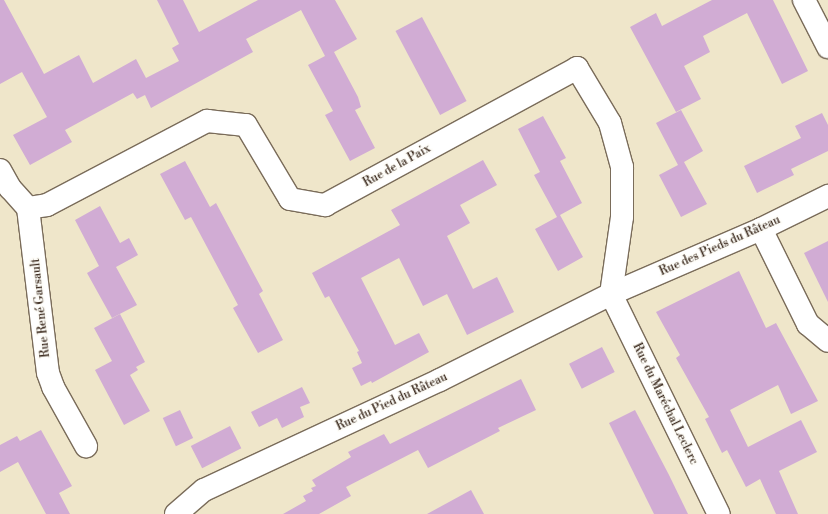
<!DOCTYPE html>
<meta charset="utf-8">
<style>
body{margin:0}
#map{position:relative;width:828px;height:514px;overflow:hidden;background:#efe6ca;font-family:"Libre Bodoni",serif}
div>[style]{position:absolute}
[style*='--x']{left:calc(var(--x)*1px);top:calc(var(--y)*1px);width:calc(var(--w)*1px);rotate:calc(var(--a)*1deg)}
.building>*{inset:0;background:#d1acd4;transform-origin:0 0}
.roads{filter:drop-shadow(1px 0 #7a6c5a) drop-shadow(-1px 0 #7a6c5a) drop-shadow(0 1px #7a6c5a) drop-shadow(0 -1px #7a6c5a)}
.minor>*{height:22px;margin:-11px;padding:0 11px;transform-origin:11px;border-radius:11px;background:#fff}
span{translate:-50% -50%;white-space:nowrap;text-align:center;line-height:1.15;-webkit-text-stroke:3px #fdfcf7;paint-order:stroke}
.street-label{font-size:12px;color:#3b2a1e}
</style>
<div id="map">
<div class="building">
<i style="clip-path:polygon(0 0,4px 0,44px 74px,79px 55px,93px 83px,136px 59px,146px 78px,179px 61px,172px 48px,179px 44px,157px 0,183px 0,199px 32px,258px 0,335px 0,357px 39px,334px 52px,358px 97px,361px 107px,355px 110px,375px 148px,350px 161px,325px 115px,333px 111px,308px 65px,325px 56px,301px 10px,246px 39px,253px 52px,151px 108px,145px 95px,137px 99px,133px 93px,65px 130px,72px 142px,30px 165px,13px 135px,47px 117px,22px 72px,0 84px)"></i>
<i style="clip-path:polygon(712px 0,773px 0,808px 71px,782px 84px,747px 13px,703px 36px,710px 52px,684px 66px,701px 99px,676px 112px,630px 27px,656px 13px,662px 26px)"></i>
<i style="left:422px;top:17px;width:95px;height:30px;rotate:62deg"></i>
<i style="clip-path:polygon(681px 110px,703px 151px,684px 162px,707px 204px,681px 217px,659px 175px,678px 165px,656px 123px)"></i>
<i style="clip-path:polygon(822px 113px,828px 125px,828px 151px,791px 169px,794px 175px,757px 193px,744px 166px,801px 138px,795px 126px)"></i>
<i style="clip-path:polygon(543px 116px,566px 158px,560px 161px,582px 203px,560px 215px,583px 257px,558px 271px,535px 229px,557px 217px,534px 175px,540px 172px,518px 129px)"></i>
<i style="clip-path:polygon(483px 160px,497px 185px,460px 205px,470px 223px,447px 236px,473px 289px,497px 277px,514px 312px,467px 335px,447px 294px,423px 306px,399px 258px,361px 278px,395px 345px,419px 333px,429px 352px,372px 383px,371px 381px,361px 386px,352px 368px,362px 363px,357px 352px,359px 351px,329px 296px,325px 298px,312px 273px,400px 225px,391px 210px)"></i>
<i style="clip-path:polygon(185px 161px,210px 207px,216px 203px,263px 291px,259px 294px,283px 340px,258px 353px,233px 308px,238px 305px,191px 217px,185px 220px,160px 174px)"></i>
<i style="clip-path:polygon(100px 206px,120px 243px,129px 238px,138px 255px,116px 267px,137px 305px,112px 318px,87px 273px,99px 266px,75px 220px)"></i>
<i style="clip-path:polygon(828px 241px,828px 302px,804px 253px)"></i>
<i style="clip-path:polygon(739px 271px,766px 328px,776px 323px,818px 401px,791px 414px,778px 385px,730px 410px,748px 447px,801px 420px,817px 452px,779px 471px,798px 514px,776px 514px,760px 479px,746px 487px,727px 450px,722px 453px,705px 419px,709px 417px,676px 358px,680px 355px,656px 312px)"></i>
<i style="clip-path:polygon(120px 314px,145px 362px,136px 367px,138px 370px,130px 375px,150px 411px,124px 425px,95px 370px,112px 361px,94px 328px)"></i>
<i style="left:602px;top:347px;width:28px;height:37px;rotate:63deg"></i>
<i style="clip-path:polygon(521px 379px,536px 410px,498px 428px,500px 431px,428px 468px,418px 450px,346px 487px,351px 496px,319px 514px,283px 514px,306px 501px,303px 496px,313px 491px,311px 488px,316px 486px,312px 480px,351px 457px,348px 452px,384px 434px,390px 444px)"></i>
<i style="clip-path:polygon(302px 387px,310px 403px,300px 407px,304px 417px,282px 428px,277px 418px,259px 427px,251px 412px)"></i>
<i style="left:180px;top:410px;width:31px;height:19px;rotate:65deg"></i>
<i style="clip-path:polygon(635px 410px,669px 475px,688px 514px,654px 514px,609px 423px)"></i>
<i style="left:230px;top:426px;width:25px;height:44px;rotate:63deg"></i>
<i style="clip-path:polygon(41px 430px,72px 486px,59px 493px,70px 514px,46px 514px,18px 462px,0 472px,0 445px,17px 436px,20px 441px)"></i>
<i style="clip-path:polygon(471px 490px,484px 514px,427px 514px)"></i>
</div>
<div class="roads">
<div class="minor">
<i style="--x:804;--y:0;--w:53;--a:62.9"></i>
<i style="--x:0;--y:170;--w:21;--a:61"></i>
<i style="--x:10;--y:188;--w:27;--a:48"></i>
<i style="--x:28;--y:208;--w:166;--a:83.1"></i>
<i style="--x:48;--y:373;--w:15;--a:70"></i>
<i style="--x:53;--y:387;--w:68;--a:60.8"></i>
<i style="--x:28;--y:208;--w:19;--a:-9"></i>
<i style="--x:47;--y:205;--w:181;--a:-27.7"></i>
<i style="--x:207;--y:121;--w:39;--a:6"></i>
<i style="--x:246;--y:125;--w:86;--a:59.3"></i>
<i style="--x:290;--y:199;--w:36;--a:10"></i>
<i style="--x:325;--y:205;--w:287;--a:-28.5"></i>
<i style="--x:577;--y:68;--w:64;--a:59"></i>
<i style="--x:610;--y:123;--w:46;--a:74.7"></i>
<i style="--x:622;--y:167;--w:50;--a:90"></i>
<i style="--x:622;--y:217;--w:78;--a:98.1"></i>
<i style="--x:761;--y:229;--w:106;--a:63.7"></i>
<i style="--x:808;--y:324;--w:26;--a:40"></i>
<i style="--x:611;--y:294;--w:245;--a:63.9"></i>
<i style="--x:176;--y:514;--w:37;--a:-41"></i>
<i style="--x:204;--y:490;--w:260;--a:-25"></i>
<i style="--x:440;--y:380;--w:191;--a:-26.7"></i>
<i style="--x:611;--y:294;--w:163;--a:-23.4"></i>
<i style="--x:761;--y:229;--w:75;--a:-26.2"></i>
</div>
</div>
<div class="street-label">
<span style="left:397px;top:166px;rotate:-29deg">Rue de la Paix</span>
<span style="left:720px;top:246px;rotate:-24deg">Rue des Pieds du Râteau</span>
<span style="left:41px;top:308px;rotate:-96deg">Rue René Garsault</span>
<span style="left:392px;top:402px;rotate:-25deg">Rue du Pied du Râteau</span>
<span style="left:665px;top:404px;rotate:64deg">Rue du Maréchal Leclerc</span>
</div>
</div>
